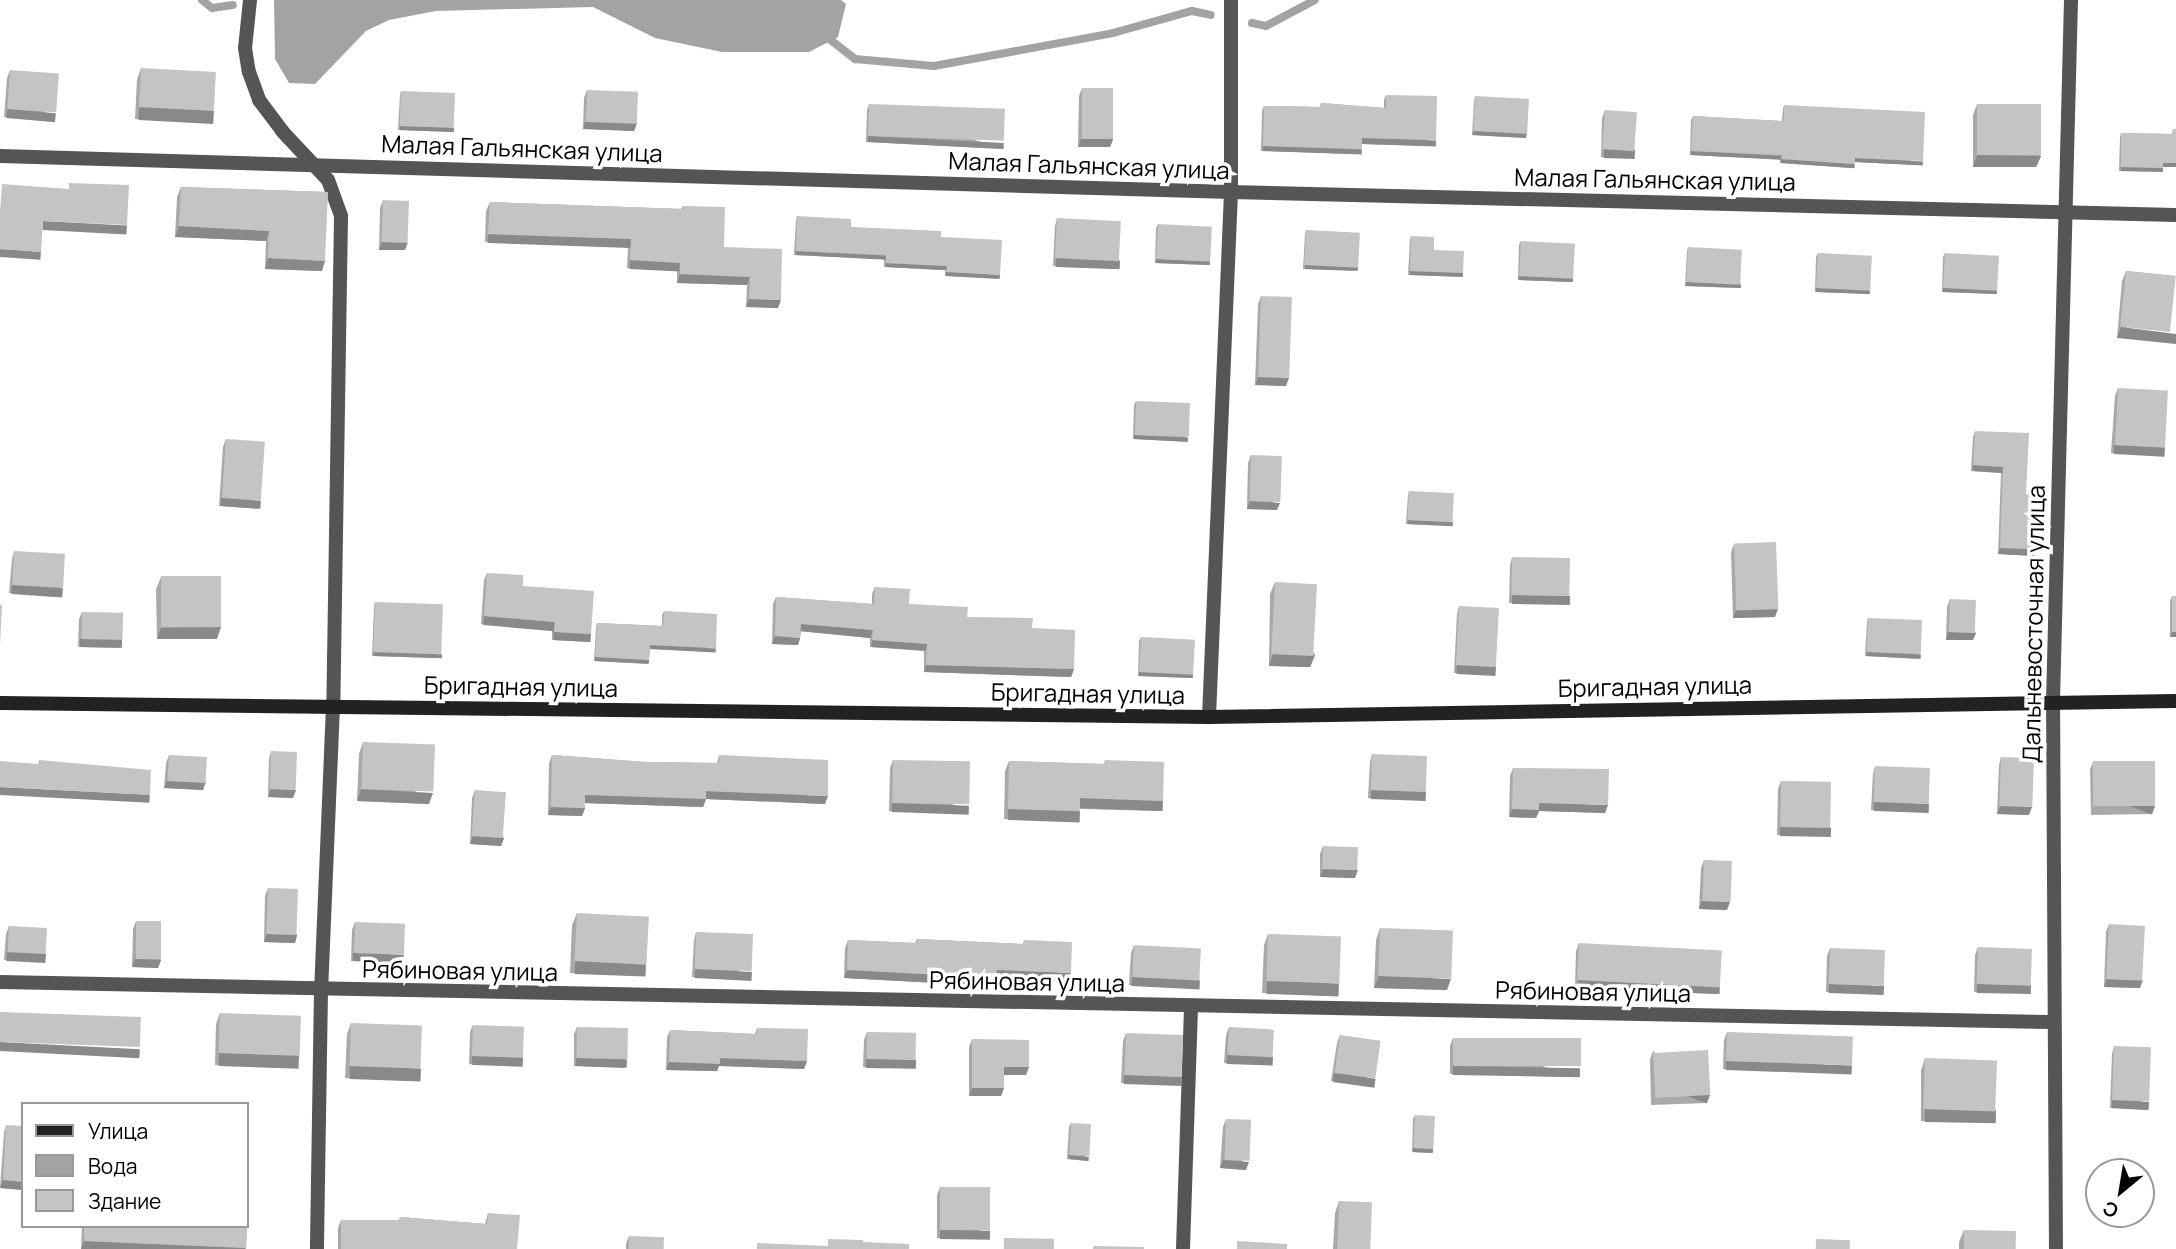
<!DOCTYPE html>
<meta charset="utf-8">
<style>
body{margin:0}
#map{position:relative;width:2176px;height:1249px;overflow:hidden;background:#fff;font-family:Manrope,sans-serif}
div>[style]{position:absolute}
[style*='--x']{left:calc(var(--x)*1px);top:calc(var(--y)*1px);width:calc(var(--w)*1px);rotate:calc(var(--a)*1deg)}
.water>*{inset:0;background:#a3a3a3}
.stream>*{height:8px;margin:-4px;padding:0 4px;transform-origin:4px;border-radius:4px;background:#a3a3a3}
.street>*{height:14px;margin:-7px;padding:0 7px;transform-origin:7px;border-radius:7px;background:#555}
.secondary>*{height:14px;margin:-7px;padding:0 7px;transform-origin:7px;border-radius:7px;background:#222}
.wall>*{inset:0;background:#a9a9a9}
.shaded-wall>*{inset:0;background:#898989;transform-origin:0 0}
.building>*{inset:0;background:#c4c4c4;transform-origin:0 0}
span{translate:-50% -50%;white-space:nowrap;text-align:center;line-height:1.15;-webkit-text-stroke:7px #fff;paint-order:stroke}
.street-label{font-size:24px;color:#000}
.legend{position:absolute;left:21px;top:1102px;width:228px;height:126px;box-sizing:border-box;background:#fff;border:2px solid #999;margin:0;padding:9px 12px;list-style:none;font-size:21px;color:#000}
.legend li{display:flex;align-items:center;gap:14px;height:35px}
.legend b{width:35px;border:2px solid #999}
.north{position:absolute;left:2085px;top:1158px;width:70px;height:70px;box-sizing:border-box;background:#fff;border:2px solid #999;border-radius:50%;rotate:210deg;font-size:19px;font-weight:700;line-height:28px;text-align:center;color:#000}
.north::after{content:'';display:block;margin:auto;width:24px;height:32px;background:#000;clip-path:polygon(50% 0,100% 100%,50% 72%,0 100%)}
</style>
<div id="map">
<div class="water">
<i style="clip-path:polygon(274px 0,841px 0,846px 4px,838px 37px,809px 52px,722px 52px,655px 38px,593px 7px,436px 11px,389px 20px,366px 31px,315px 84px,289px 83px,275px 59px)"></i>
</div>
<div class="stream">
<i style="--x:202;--y:0;--w:13;--a:39"></i>
<i style="--x:212;--y:8;--w:21;--a:-8"></i>
<i style="--x:1252;--y:23;--w:14;--a:12"></i>
<i style="--x:1266;--y:26;--w:55;--a:-28"></i>
<i style="--x:823;--y:34;--w:41;--a:38"></i>
<i style="--x:855;--y:59;--w:79;--a:5.1"></i>
<i style="--x:934;--y:66;--w:182;--a:-10.4"></i>
<i style="--x:1113;--y:33;--w:82;--a:-15.6"></i>
<i style="--x:1192;--y:11;--w:19;--a:12"></i>
</div>
<div class="street">
<i style="--x:250;--y:0;--w:48;--a:95.9"></i>
<i style="--x:245;--y:48;--w:24;--a:81"></i>
<i style="--x:249;--y:72;--w:30;--a:70"></i>
<i style="--x:259;--y:100;--w:39;--a:53"></i>
<i style="--x:282;--y:131;--w:67;--a:46.8"></i>
<i style="--x:328;--y:180;--w:38;--a:70"></i>
<i style="--x:341;--y:216;--w:490;--a:90.9"></i>
<i style="--x:333;--y:706;--w:284;--a:92.4"></i>
<i style="--x:321;--y:990;--w:259;--a:90.9"></i>
<i style="--x:0;--y:156;--w:1232;--a:1.68"></i>
<i style="--x:1231;--y:192;--w:945;--a:1.39"></i>
<i style="--x:1209;--y:717;--w:525;--a:-87.6"></i>
<i style="--x:1231;--y:192;--w:192;--a:-90"></i>
<i style="--x:0;--y:982;--w:2052;--a:1.12"></i>
<i style="--x:1183;--y:1249;--w:242;--a:-88.1"></i>
<i style="--x:2056;--y:1249;--w:548;--a:-90.31"></i>
<i style="--x:2053;--y:701;--w:701;--a:-88.53"></i>
</div>
<div class="secondary">
<i style="--x:0;--y:703;--w:1209;--a:0.66"></i>
<i style="--x:1209;--y:717;--w:967;--a:-0.95"></i>
</div>
<div class="wall">
<i style="clip-path:polygon(141px 68px,214px 111px,210px 123px,135px 119px,137px 80px)"></i>
<i style="clip-path:polygon(10px 70px,53px 121px,4px 117px,7px 78px)"></i>
<i style="clip-path:polygon(1082px 88px,1113px 139px,1110px 147px,1078px 147px,1079px 96px)"></i>
<i style="clip-path:polygon(587px 90px,637px 123px,634px 131px,583px 129px,584px 98px)"></i>
<i style="clip-path:polygon(401px 91px,454px 128px,452px 132px,398px 130px,400px 95px)"></i>
<i style="clip-path:polygon(1386px 95px,1434px 146px,1362px 144px,1360px 154px,1261px 151px,1262px 111px,1264px 106px,1320px 107px,1321px 103px,1384px 108px,1384px 100px)"></i>
<i style="clip-path:polygon(1475px 96px,1526px 138px,1472px 135px,1474px 101px)"></i>
<i style="clip-path:polygon(869px 104px,1002px 149px,866px 142px,867px 110px)"></i>
<i style="clip-path:polygon(1977px 104px,2041px 156px,2036px 167px,1973px 167px,1973px 115px)"></i>
<i style="clip-path:polygon(1784px 105px,1921px 165px,1855px 162px,1853px 168px,1780px 163px,1780px 159px,1690px 155px,1691px 120px,1693px 116px,1782px 121px,1783px 109px)"></i>
<i style="clip-path:polygon(1605px 110px,1635px 150px,1633px 158px,1601px 157px,1602px 118px)"></i>
<i style="clip-path:polygon(2173px 129px,2176px 129px,2176px 167px,2163px 167px,2162px 172px,2119px 171px,2120px 137px,2121px 133px,2172px 134px)"></i>
<i style="clip-path:polygon(181px 187px,328px 192px,322px 271px,265px 269px,266px 241px,175px 237px,177px 197px)"></i>
<i style="clip-path:polygon(383px 200px,405px 250px,379px 250px,380px 208px)"></i>
<i style="clip-path:polygon(490px 202px,681px 209px,683px 206px,724px 247px,778px 308px,746px 307px,747px 285px,677px 283px,677px 271px,627px 268px,628px 247px,485px 242px,486px 211px)"></i>
<i style="clip-path:polygon(797px 216px,851px 227px,941px 237px,999px 279px,945px 276px,945px 270px,884px 267px,884px 259px,794px 255px,796px 220px)"></i>
<i style="clip-path:polygon(1057px 218px,1117px 268px,1053px 266px,1055px 226px)"></i>
<i style="clip-path:polygon(1158px 224px,1210px 261px,1209px 265px,1155px 263px,1156px 228px)"></i>
<i style="clip-path:polygon(1306px 230px,1357px 271px,1303px 269px,1305px 234px)"></i>
<i style="clip-path:polygon(1411px 236px,1434px 250px,1463px 273px,1462px 277px,1408px 275px,1410px 240px)"></i>
<i style="clip-path:polygon(1521px 241px,1573px 278px,1572px 282px,1518px 280px,1519px 245px)"></i>
<i style="clip-path:polygon(1688px 247px,1741px 284px,1739px 288px,1685px 286px,1687px 251px)"></i>
<i style="clip-path:polygon(1818px 253px,1870px 290px,1869px 294px,1815px 292px,1816px 257px)"></i>
<i style="clip-path:polygon(1945px 253px,1997px 290px,1996px 294px,1942px 292px,1943px 257px)"></i>
<i style="clip-path:polygon(2126px 271px,2176px 276px,2117px 338px,2122px 281px)"></i>
<i style="clip-path:polygon(1261px 296px,1286px 386px,1255px 385px,1258px 304px)"></i>
<i style="clip-path:polygon(2118px 388px,2165px 448px,2162px 456px,2111px 453px,2115px 396px)"></i>
<i style="clip-path:polygon(1136px 401px,1188px 438px,1187px 442px,1133px 439px,1134px 405px)"></i>
<i style="clip-path:polygon(1975px 431px,2026px 494px,2037px 549px,2034px 556px,1998px 554px,2001px 473px,1971px 471px,1973px 437px)"></i>
<i style="clip-path:polygon(226px 439px,258px 509px,219px 506px,223px 447px)"></i>
<i style="clip-path:polygon(1251px 455px,1277px 510px,1247px 509px,1248px 463px)"></i>
<i style="clip-path:polygon(1409px 491px,1453px 522px,1451px 526px,1406px 524px,1408px 495px)"></i>
<i style="clip-path:polygon(1734px 544px,1775px 617px,1733px 618px,1731px 552px)"></i>
<i style="clip-path:polygon(14px 551px,63px 589px,60px 597px,9px 593px,12px 559px)"></i>
<i style="clip-path:polygon(1512px 557px,1567px 604px,1509px 603px,1510px 565px)"></i>
<i style="clip-path:polygon(487px 573px,523px 586px,591px 634px,588px 642px,552px 640px,552px 630px,481px 624px,484px 580px)"></i>
<i style="clip-path:polygon(161px 577px,217px 639px,157px 639px,156px 589px)"></i>
<i style="clip-path:polygon(1275px 582px,1315px 655px,1310px 667px,1269px 666px,1270px 594px)"></i>
<i style="clip-path:polygon(875px 587px,909px 604px,967px 617px,1032px 628px,1074px 669px,1071px 677px,924px 672px,924px 651px,870px 647px,870px 638px,801px 631px,800px 638px,798px 645px,772px 644px,773px 604px,776px 597px,872px 604px,872px 594px)"></i>
<i style="clip-path:polygon(2172px 596px,2176px 596px,2176px 637px,2170px 637px,2170px 601px)"></i>
<i style="clip-path:polygon(1950px 599px,1976px 633px,1973px 640px,1946px 640px,1947px 607px)"></i>
<i style="clip-path:polygon(375px 602px,440px 658px,372px 656px,374px 606px)"></i>
<i style="clip-path:polygon(1459px 606px,1496px 667px,1493px 675px,1454px 673px,1457px 614px)"></i>
<i style="clip-path:polygon(664px 611px,714px 652px,650px 649px,649px 660px,648px 664px,594px 661px,596px 627px,597px 623px,662px 626px,662px 615px)"></i>
<i style="clip-path:polygon(82px 612px,122px 640px,119px 648px,78px 647px,79px 619px)"></i>
<i style="clip-path:polygon(1868px 618px,1921px 655px,1919px 659px,1865px 656px,1867px 622px)"></i>
<i style="clip-path:polygon(1141px 637px,1192px 678px,1138px 676px,1139px 641px)"></i>
<i style="clip-path:polygon(363px 742px,429px 804px,357px 801px,359px 754px)"></i>
<i style="clip-path:polygon(271px 751px,293px 798px,268px 797px,269px 759px)"></i>
<i style="clip-path:polygon(1372px 754px,1426px 792px,1423px 800px,1368px 798px,1370px 762px)"></i>
<i style="clip-path:polygon(169px 755px,203px 790px,164px 788px,166px 763px)"></i>
<i style="clip-path:polygon(552px 755px,646px 762px,717px 763px,719px 755px,825px 804px,706px 799px,703px 807px,585px 803px,585px 808px,582px 816px,548px 815px,549px 763px)"></i>
<i style="clip-path:polygon(2001px 757px,2029px 815px,1997px 814px,1999px 765px)"></i>
<i style="clip-path:polygon(893px 760px,966px 814px,889px 811px,890px 768px)"></i>
<i style="clip-path:polygon(1105px 760px,1163px 801px,1159px 811px,1080px 809px,1076px 821px,1004px 819px,1005px 771px,1009px 761px,1104px 764px)"></i>
<i style="clip-path:polygon(2093px 762px,2155px 806px,2152px 814px,2091px 815px,2090px 770px)"></i>
<i style="clip-path:polygon(1875px 766px,1926px 812px,1871px 810px,1873px 774px)"></i>
<i style="clip-path:polygon(1513px 768px,1605px 813px,1539px 811px,1536px 818px,1509px 817px,1510px 776px)"></i>
<i style="clip-path:polygon(1781px 781px,1831px 828px,1828px 836px,1777px 835px,1778px 789px)"></i>
<i style="clip-path:polygon(475px 790px,504px 838px,501px 846px,470px 844px,472px 798px)"></i>
<i style="clip-path:polygon(1323px 846px,1355px 878px,1320px 877px,1320px 854px)"></i>
<i style="clip-path:polygon(1704px 860px,1727px 910px,1699px 909px,1701px 868px)"></i>
<i style="clip-path:polygon(268px 888px,297px 935px,295px 943px,264px 942px,265px 896px)"></i>
<i style="clip-path:polygon(577px 913px,646px 964px,642px 976px,570px 973px,572px 925px)"></i>
<i style="clip-path:polygon(136px 921px,161px 960px,158px 968px,132px 967px,133px 929px)"></i>
<i style="clip-path:polygon(355px 922px,401px 963px,351px 961px,352px 930px)"></i>
<i style="clip-path:polygon(2109px 924px,2140px 988px,2104px 987px,2106px 932px)"></i>
<i style="clip-path:polygon(9px 926px,46px 954px,43px 962px,4px 960px,6px 934px)"></i>
<i style="clip-path:polygon(1380px 928px,1447px 990px,1374px 988px,1376px 940px)"></i>
<i style="clip-path:polygon(696px 932px,749px 980px,692px 977px,694px 940px)"></i>
<i style="clip-path:polygon(1268px 934px,1335px 996px,1262px 993px,1264px 945px)"></i>
<i style="clip-path:polygon(917px 939px,1023px 944px,1024px 940px,1068px 981px,996px 978px,994px 986px,844px 978px,845px 948px,848px 940px,915px 943px)"></i>
<i style="clip-path:polygon(1579px 943px,1717px 994px,1575px 988px,1576px 951px)"></i>
<i style="clip-path:polygon(1134px 945px,1200px 980px,1197px 988px,1129px 985px,1131px 953px)"></i>
<i style="clip-path:polygon(1978px 947px,2029px 993px,1974px 992px,1975px 955px)"></i>
<i style="clip-path:polygon(1830px 948px,1881px 994px,1826px 992px,1827px 956px)"></i>
<i style="clip-path:polygon(220px 1013px,299px 1056px,295px 1068px,215px 1065px,216px 1024px)"></i>
<i style="clip-path:polygon(351px 1023px,416px 1081px,345px 1078px,347px 1034px)"></i>
<i style="clip-path:polygon(473px 1025px,523px 1058px,520px 1066px,469px 1064px,470px 1032px)"></i>
<i style="clip-path:polygon(577px 1027px,627px 1060px,624px 1068px,574px 1066px,574px 1034px)"></i>
<i style="clip-path:polygon(1229px 1027px,1273px 1057px,1270px 1065px,1224px 1063px,1226px 1035px)"></i>
<i style="clip-path:polygon(757px 1028px,807px 1061px,804px 1069px,719px 1066px,717px 1071px,666px 1070px,667px 1038px,670px 1030px,755px 1034px)"></i>
<i style="clip-path:polygon(867px 1032px,913px 1068px,863px 1067px,864px 1040px)"></i>
<i style="clip-path:polygon(1727px 1032px,1849px 1073px,1723px 1069px,1724px 1040px)"></i>
<i style="clip-path:polygon(1126px 1033px,1182px 1077px,1179px 1085px,1121px 1083px,1123px 1041px)"></i>
<i style="clip-path:polygon(1340px 1035px,1373px 1087px,1331px 1081px,1337px 1043px)"></i>
<i style="clip-path:polygon(1453px 1038px,1577px 1077px,1450px 1074px,1450px 1046px)"></i>
<i style="clip-path:polygon(972px 1039px,1026px 1075px,1004px 1075px,1004px 1088px,1001px 1096px,969px 1096px,969px 1047px)"></i>
<i style="clip-path:polygon(2114px 1046px,2146px 1110px,2110px 1108px,2112px 1054px)"></i>
<i style="clip-path:polygon(1653px 1051px,1707px 1103px,1651px 1105px,1650px 1059px)"></i>
<i style="clip-path:polygon(1925px 1058px,1996px 1110px,1992px 1122px,1921px 1121px,1921px 1070px)"></i>
<i style="clip-path:polygon(1415px 1115px,1433px 1149px,1432px 1153px,1412px 1152px,1413px 1119px)"></i>
<i style="clip-path:polygon(1226px 1119px,1246px 1170px,1220px 1168px,1223px 1127px)"></i>
<i style="clip-path:polygon(1071px 1123px,1088px 1161px,1067px 1159px,1069px 1127px)"></i>
<i style="clip-path:polygon(6px 1125px,23px 1190px,0 1188px,4px 1133px)"></i>
<i style="clip-path:polygon(940px 1187px,987px 1239px,937px 1238px,937px 1195px)"></i>
<i style="clip-path:polygon(1339px 1201px,1370px 1249px,1333px 1249px,1335px 1213px)"></i>
<i style="clip-path:polygon(488px 1213px,517px 1249px,338px 1249px,338px 1228px,341px 1220px,399px 1220px,400px 1217px,485px 1224px)"></i>
<i style="clip-path:polygon(82px 1226px,247px 1226px,246px 1248px,245px 1249px,81px 1249px)"></i>
<i style="clip-path:polygon(1964px 1230px,2016px 1249px,1959px 1249px,1959px 1242px)"></i>
<i style="clip-path:polygon(629px 1236px,664px 1249px,626px 1249px,626px 1244px)"></i>
</div>
<div class="shaded-wall">
<i style="left:139px;top:107px;width:75px;height:13px;rotate:3deg"></i>
<i style="left:7px;top:109px;width:49px;height:9px;rotate:5deg"></i>
<i style="clip-path:polygon(585px 122px,637px 123px,634px 131px,583px 129px)"></i>
<i style="left:400px;top:126px;width:54px;height:4px;rotate:2deg"></i>
<i style="clip-path:polygon(1474px 131px,1527px 133px,1526px 138px,1472px 135px)"></i>
<i style="left:868px;top:136px;width:136px;height:6px;rotate:3deg"></i>
<i style="left:1362px;top:138px;width:74px;height:6px;rotate:2deg"></i>
<i style="clip-path:polygon(1081px 139px,1113px 139px,1110px 147px,1078px 147px)"></i>
<i style="left:1263px;top:146px;width:99px;height:5px;rotate:2deg"></i>
<i style="left:1604px;top:149px;width:31px;height:9px;rotate:2deg"></i>
<i style="left:1691px;top:151px;width:91px;height:4px;rotate:3deg"></i>
<i style="clip-path:polygon(1977px 155px,2041px 156px,2036px 167px,1973px 167px)"></i>
<i style="left:1855px;top:158px;width:68px;height:4px;rotate:3deg"></i>
<i style="left:1781px;top:159px;width:74px;height:4px;rotate:4deg"></i>
<i style="left:2163px;top:163px;width:13px;height:4px"></i>
<i style="left:2121px;top:167px;width:42px;height:4px;rotate:1deg"></i>
<i style="left:43px;top:221px;width:84px;height:9px;rotate:3deg"></i>
<i style="clip-path:polygon(179px 226px,269px 231px,266px 241px,175px 237px)"></i>
<i style="left:488px;top:234px;width:143px;height:9px;rotate:2deg"></i>
<i style="clip-path:polygon(382px 242px,408px 242px,405px 250px,379px 250px)"></i>
<i style="left:0;top:249px;width:41px;height:8px;rotate:4deg"></i>
<i style="left:796px;top:251px;width:90px;height:4px;rotate:3deg"></i>
<i style="clip-path:polygon(268px 258px,325px 261px,322px 271px,265px 269px)"></i>
<i style="left:1056px;top:258px;width:64px;height:9px;rotate:2deg"></i>
<i style="left:1156px;top:259px;width:54px;height:4px;rotate:2deg"></i>
<i style="left:630px;top:260px;width:50px;height:9px;rotate:3deg"></i>
<i style="left:886px;top:263px;width:61px;height:4px;rotate:3deg"></i>
<i style="left:1305px;top:265px;width:53px;height:4px;rotate:2deg"></i>
<i style="left:1410px;top:271px;width:53px;height:4px;rotate:2deg"></i>
<i style="left:946px;top:272px;width:54px;height:4px;rotate:3deg"></i>
<i style="clip-path:polygon(680px 274px,750px 277px,747px 285px,677px 283px)"></i>
<i style="left:1519px;top:276px;width:54px;height:4px;rotate:2deg"></i>
<i style="left:1686px;top:282px;width:55px;height:4px;rotate:2deg"></i>
<i style="left:1816px;top:288px;width:54px;height:4px;rotate:2deg"></i>
<i style="left:1943px;top:288px;width:54px;height:4px;rotate:2deg"></i>
<i style="clip-path:polygon(749px 299px,781px 300px,778px 308px,746px 307px)"></i>
<i style="clip-path:polygon(2121px 327px,2176px 334px,2176px 344px,2117px 338px)"></i>
<i style="clip-path:polygon(1258px 377px,1289px 378px,1286px 386px,1255px 385px)"></i>
<i style="left:1134px;top:435px;width:54px;height:4px;rotate:3deg"></i>
<i style="left:2114px;top:445px;width:51px;height:9px;rotate:3deg"></i>
<i style="left:1973px;top:465px;width:30px;height:6px;rotate:4deg"></i>
<i style="left:221px;top:498px;width:40px;height:8px;rotate:4deg"></i>
<i style="clip-path:polygon(1250px 501px,1280px 503px,1277px 510px,1247px 509px)"></i>
<i style="left:1408px;top:520px;width:45px;height:4px;rotate:3deg"></i>
<i style="clip-path:polygon(2000px 548px,2037px 549px,2034px 556px,1998px 554px)"></i>
<i style="left:12px;top:585px;width:51px;height:9px;rotate:4deg"></i>
<i style="left:1512px;top:595px;width:58px;height:9px;rotate:1deg"></i>
<i style="clip-path:polygon(1778px 609px,1775px 617px,1733px 618px,1736px 610px)"></i>
<i style="left:484px;top:616px;width:71px;height:9px;rotate:5deg"></i>
<i style="clip-path:polygon(801px 624px,873px 630px,870px 638px,798px 631px)"></i>
<i style="clip-path:polygon(221px 627px,217px 639px,157px 639px,161px 628px)"></i>
<i style="left:554px;top:632px;width:37px;height:8px;rotate:3deg"></i>
<i style="clip-path:polygon(1948px 632px,1976px 633px,1973px 640px,1946px 640px)"></i>
<i style="clip-path:polygon(2172px 632px,2176px 632px,2176px 637px,2170px 637px)"></i>
<i style="clip-path:polygon(775px 636px,800px 638px,798px 645px,772px 644px)"></i>
<i style="left:80px;top:639px;width:42px;height:8px;rotate:1deg"></i>
<i style="left:872px;top:640px;width:55px;height:7px;rotate:4deg"></i>
<i style="left:650px;top:645px;width:66px;height:4px;rotate:3deg"></i>
<i style="left:374px;top:652px;width:68px;height:4px;rotate:2deg"></i>
<i style="left:1867px;top:652px;width:54px;height:4px;rotate:3deg"></i>
<i style="clip-path:polygon(1273px 654px,1315px 655px,1310px 667px,1269px 666px)"></i>
<i style="left:595px;top:657px;width:54px;height:4px;rotate:3deg"></i>
<i style="clip-path:polygon(926px 665px,1074px 669px,1071px 677px,924px 672px)"></i>
<i style="left:1457px;top:665px;width:39px;height:9px;rotate:3deg"></i>
<i style="left:1139px;top:672px;width:54px;height:4px;rotate:2deg"></i>
<i style="clip-path:polygon(167px 781px,206px 782px,203px 790px,164px 788px)"></i>
<i style="left:0;top:787px;width:150px;height:8px;rotate:3deg"></i>
<i style="clip-path:polygon(271px 789px,296px 790px,293px 798px,268px 797px)"></i>
<i style="clip-path:polygon(361px 789px,433px 793px,429px 804px,357px 801px)"></i>
<i style="left:1371px;top:790px;width:55px;height:9px;rotate:2deg"></i>
<i style="clip-path:polygon(706px 791px,828px 796px,825px 804px,706px 799px,703px 807px,582px 803px,585px 795px)"></i>
<i style="left:1080px;top:798px;width:83px;height:10px;rotate:2deg"></i>
<i style="left:1874px;top:802px;width:55px;height:9px;rotate:2deg"></i>
<i style="left:892px;top:803px;width:77px;height:9px;rotate:2deg"></i>
<i style="clip-path:polygon(1539px 803px,1608px 805px,1605px 813px,1539px 811px,1536px 818px,1509px 817px,1512px 809px)"></i>
<i style="clip-path:polygon(2000px 806px,2032px 807px,2029px 815px,1997px 814px)"></i>
<i style="left:2155px;top:806px;width:9px;height:61px;rotate:111deg"></i>
<i style="clip-path:polygon(551px 807px,585px 808px,582px 816px,548px 815px)"></i>
<i style="left:1008px;top:809px;width:72px;height:11px;rotate:2deg"></i>
<i style="left:1780px;top:827px;width:51px;height:9px;rotate:1deg"></i>
<i style="clip-path:polygon(473px 836px,504px 838px,501px 846px,470px 844px)"></i>
<i style="clip-path:polygon(1323px 869px,1358px 870px,1355px 878px,1320px 877px)"></i>
<i style="clip-path:polygon(1702px 901px,1730px 902px,1727px 910px,1699px 909px)"></i>
<i style="clip-path:polygon(267px 934px,297px 935px,295px 943px,264px 942px)"></i>
<i style="left:7px;top:952px;width:39px;height:9px;rotate:3deg"></i>
<i style="left:353px;top:953px;width:51px;height:8px;rotate:2deg"></i>
<i style="clip-path:polygon(135px 959px,161px 960px,158px 968px,132px 967px)"></i>
<i style="left:575px;top:961px;width:71px;height:13px;rotate:2deg"></i>
<i style="left:695px;top:969px;width:57px;height:9px;rotate:3deg"></i>
<i style="clip-path:polygon(847px 970px,997px 970px,1071px 973px,1068px 981px,996px 978px,994px 986px,844px 978px)"></i>
<i style="clip-path:polygon(1379px 976px,1451px 979px,1447px 990px,1374px 988px)"></i>
<i style="left:1132px;top:977px;width:68px;height:9px;rotate:3deg"></i>
<i style="clip-path:polygon(2107px 979px,2143px 980px,2140px 988px,2104px 987px)"></i>
<i style="left:1578px;top:980px;width:142px;height:9px;rotate:2deg"></i>
<i style="left:1267px;top:981px;width:72px;height:13px;rotate:2deg"></i>
<i style="left:1829px;top:984px;width:55px;height:9px;rotate:2deg"></i>
<i style="left:1977px;top:984px;width:54px;height:9px;rotate:1deg"></i>
<i style="left:0;top:1042px;width:140px;height:9px;rotate:3deg"></i>
<i style="left:219px;top:1053px;width:80px;height:13px;rotate:2deg"></i>
<i style="left:1227px;top:1055px;width:46px;height:9px;rotate:2deg"></i>
<i style="left:472px;top:1056px;width:51px;height:9px;rotate:2deg"></i>
<i style="left:576px;top:1058px;width:51px;height:8px;rotate:2deg"></i>
<i style="clip-path:polygon(720px 1058px,807px 1061px,804px 1069px,719px 1066px,717px 1071px,666px 1070px,669px 1062px)"></i>
<i style="left:866px;top:1059px;width:50px;height:9px;rotate:1deg"></i>
<i style="left:1726px;top:1061px;width:126px;height:9px;rotate:2deg"></i>
<i style="left:350px;top:1066px;width:71px;height:13px;rotate:2deg"></i>
<i style="left:1453px;top:1066px;width:127px;height:9px;rotate:1deg"></i>
<i style="clip-path:polygon(1004px 1067px,1029px 1067px,1026px 1075px,1001px 1075px)"></i>
<i style="left:1334px;top:1073px;width:42px;height:9px;rotate:8deg"></i>
<i style="left:1124px;top:1075px;width:58px;height:9px;rotate:2deg"></i>
<i style="clip-path:polygon(972px 1088px,1004px 1088px,1001px 1096px,969px 1096px)"></i>
<i style="left:1710px;top:1095px;width:9px;height:56px;rotate:111deg"></i>
<i style="left:2112px;top:1100px;width:37px;height:8px;rotate:3deg"></i>
<i style="left:1925px;top:1109px;width:71px;height:13px;rotate:1deg"></i>
<i style="left:1413px;top:1148px;width:20px;height:4px;rotate:3deg"></i>
<i style="left:1069px;top:1155px;width:20px;height:4px;rotate:6deg"></i>
<i style="clip-path:polygon(1223px 1160px,1249px 1162px,1246px 1170px,1220px 1168px)"></i>
<i style="clip-path:polygon(3px 1180px,23px 1182px,23px 1190px,0 1188px)"></i>
<i style="left:940px;top:1230px;width:50px;height:9px;rotate:1deg"></i>
<i style="clip-path:polygon(84px 1241px,246px 1248px,245px 1249px,81px 1249px)"></i>
</div>
<div class="building">
<i style="left:141px;top:68px;width:75px;height:39px;rotate:3deg"></i>
<i style="left:10px;top:70px;width:49px;height:39px;rotate:4deg"></i>
<i style="left:1082px;top:88px;width:31px;height:51px"></i>
<i style="left:587px;top:90px;width:51px;height:32px;rotate:2deg"></i>
<i style="left:401px;top:91px;width:54px;height:35px;rotate:2deg"></i>
<i style="clip-path:polygon(1386px 95px,1437px 96px,1436px 140px,1362px 138px,1362px 149px,1263px 146px,1264px 106px,1321px 107px,1321px 103px,1386px 108px)"></i>
<i style="left:1475px;top:96px;width:54px;height:35px;rotate:3deg"></i>
<i style="left:869px;top:104px;width:136px;height:32px;rotate:2deg"></i>
<i style="left:1977px;top:104px;width:64px;height:51px"></i>
<i style="clip-path:polygon(1784px 105px,1925px 112px,1923px 161px,1855px 158px,1855px 164px,1781px 159px,1782px 155px,1691px 151px,1693px 116px,1784px 121px)"></i>
<i style="left:1605px;top:110px;width:32px;height:39px;rotate:4deg"></i>
<i style="clip-path:polygon(2173px 129px,2176px 129px,2176px 163px,2163px 163px,2163px 168px,2121px 167px,2121px 133px,2173px 134px)"></i>
<i style="clip-path:polygon(69px 183px,129px 185px,127px 225px,43px 221px,41px 252px,0 249px,0 212px,2px 184px,69px 189px)"></i>
<i style="clip-path:polygon(181px 187px,328px 192px,325px 261px,268px 258px,269px 231px,179px 226px)"></i>
<i style="left:383px;top:200px;width:26px;height:42px;rotate:2deg"></i>
<i style="clip-path:polygon(490px 202px,683px 209px,683px 206px,725px 207px,724px 247px,782px 249px,781px 300px,749px 299px,750px 277px,680px 274px,680px 263px,630px 260px,631px 239px,488px 234px)"></i>
<i style="clip-path:polygon(797px 216px,851px 219px,851px 227px,941px 231px,941px 237px,1002px 240px,1000px 275px,946px 272px,947px 266px,886px 263px,886px 255px,796px 251px)"></i>
<i style="left:1057px;top:218px;width:64px;height:40px;rotate:3deg"></i>
<i style="left:1158px;top:224px;width:54px;height:35px;rotate:3deg"></i>
<i style="left:1306px;top:230px;width:54px;height:35px;rotate:3deg"></i>
<i style="clip-path:polygon(1411px 236px,1434px 237px,1434px 250px,1464px 251px,1463px 273px,1410px 271px)"></i>
<i style="left:1521px;top:241px;width:54px;height:35px;rotate:3deg"></i>
<i style="left:1688px;top:247px;width:54px;height:35px;rotate:3deg"></i>
<i style="left:1818px;top:253px;width:54px;height:35px;rotate:3deg"></i>
<i style="left:1945px;top:253px;width:54px;height:35px;rotate:3deg"></i>
<i style="left:2126px;top:271px;width:50px;height:56px;rotate:6deg"></i>
<i style="left:1261px;top:296px;width:31px;height:81px;rotate:2deg"></i>
<i style="left:2118px;top:388px;width:50px;height:57px;rotate:3deg"></i>
<i style="left:1136px;top:401px;width:54px;height:34px;rotate:2deg"></i>
<i style="clip-path:polygon(1975px 431px,2029px 433px,2026px 494px,2039px 494px,2037px 549px,2000px 548px,2003px 467px,1973px 465px)"></i>
<i style="left:226px;top:439px;width:39px;height:59px;rotate:4deg"></i>
<i style="left:1251px;top:455px;width:31px;height:46px;rotate:2deg"></i>
<i style="left:1409px;top:491px;width:45px;height:29px;rotate:3deg"></i>
<i style="left:1776px;top:542px;width:67px;height:42px;rotate:88deg"></i>
<i style="left:14px;top:551px;width:51px;height:34px;rotate:3deg"></i>
<i style="left:1512px;top:557px;width:58px;height:38px;rotate:1deg"></i>
<i style="clip-path:polygon(487px 573px,523px 575px,523px 586px,594px 591px,591px 634px,554px 632px,555px 622px,484px 616px)"></i>
<i style="left:221px;top:576px;width:51px;height:60px;rotate:90deg"></i>
<i style="left:1275px;top:582px;width:42px;height:72px;rotate:3deg"></i>
<i style="clip-path:polygon(875px 587px,910px 589px,909px 604px,968px 607px,967px 617px,1033px 618px,1032px 628px,1075px 630px,1074px 669px,926px 665px,927px 644px,872px 640px,873px 630px,801px 624px,800px 638px,775px 636px,776px 597px,874px 604px)"></i>
<i style="left:2172px;top:596px;width:4px;height:36px"></i>
<i style="left:1950px;top:599px;width:26px;height:33px;rotate:2deg"></i>
<i style="left:375px;top:602px;width:68px;height:50px;rotate:2deg"></i>
<i style="clip-path:polygon(0 605px,2px 605px,0 646px)"></i>
<i style="left:1459px;top:606px;width:40px;height:59px;rotate:3deg"></i>
<i style="clip-path:polygon(664px 611px,717px 614px,716px 648px,650px 645px,649px 660px,595px 657px,597px 623px,663px 626px)"></i>
<i style="left:82px;top:612px;width:41px;height:27px;rotate:1deg"></i>
<i style="left:1868px;top:618px;width:54px;height:34px;rotate:2deg"></i>
<i style="left:1141px;top:637px;width:54px;height:35px;rotate:3deg"></i>
<i style="left:363px;top:742px;width:72px;height:47px;rotate:2deg"></i>
<i style="left:271px;top:751px;width:26px;height:38px;rotate:2deg"></i>
<i style="left:1372px;top:754px;width:55px;height:36px;rotate:2deg"></i>
<i style="left:169px;top:755px;width:38px;height:26px;rotate:3deg"></i>
<i style="clip-path:polygon(552px 755px,646px 762px,719px 763px,719px 755px,828px 760px,828px 796px,706px 791px,706px 799px,585px 795px,585px 808px,551px 807px)"></i>
<i style="left:2001px;top:757px;width:33px;height:49px;rotate:2deg"></i>
<i style="clip-path:polygon(39px 760px,151px 770px,150px 795px,0 787px,0 761px,38px 764px)"></i>
<i style="left:893px;top:760px;width:77px;height:43px;rotate:1deg"></i>
<i style="clip-path:polygon(1105px 760px,1164px 762px,1163px 801px,1080px 798px,1080px 811px,1008px 809px,1009px 761px,1105px 764px)"></i>
<i style="left:2155px;top:761px;width:45px;height:62px;rotate:90deg"></i>
<i style="left:1875px;top:766px;width:55px;height:36px;rotate:2deg"></i>
<i style="clip-path:polygon(1513px 768px,1609px 769px,1608px 805px,1539px 803px,1539px 810px,1512px 809px)"></i>
<i style="left:1781px;top:781px;width:50px;height:46px;rotate:1deg"></i>
<i style="left:475px;top:790px;width:31px;height:46px;rotate:4deg"></i>
<i style="left:1323px;top:846px;width:35px;height:23px;rotate:2deg"></i>
<i style="left:1704px;top:860px;width:28px;height:41px;rotate:2deg"></i>
<i style="left:268px;top:888px;width:30px;height:46px;rotate:2deg"></i>
<i style="left:577px;top:913px;width:72px;height:48px;rotate:3deg"></i>
<i style="left:136px;top:921px;width:25px;height:38px"></i>
<i style="left:355px;top:922px;width:50px;height:31px;rotate:2deg"></i>
<i style="left:2109px;top:924px;width:36px;height:55px;rotate:3deg"></i>
<i style="left:9px;top:926px;width:38px;height:26px;rotate:3deg"></i>
<i style="left:1380px;top:928px;width:73px;height:48px;rotate:2deg"></i>
<i style="left:696px;top:932px;width:57px;height:37px;rotate:2deg"></i>
<i style="left:1268px;top:934px;width:73px;height:47px;rotate:2deg"></i>
<i style="clip-path:polygon(917px 939px,1024px 944px,1024px 940px,1072px 942px,1071px 973px,997px 970px,996px 978px,847px 970px,848px 940px,917px 943px)"></i>
<i style="left:1579px;top:943px;width:143px;height:37px;rotate:3deg"></i>
<i style="left:1134px;top:945px;width:67px;height:32px;rotate:3deg"></i>
<i style="left:1978px;top:947px;width:54px;height:37px;rotate:2deg"></i>
<i style="left:1830px;top:948px;width:55px;height:36px;rotate:2deg"></i>
<i style="left:0;top:1012px;width:141px;height:30px;rotate:2deg"></i>
<i style="left:220px;top:1013px;width:81px;height:40px;rotate:2deg"></i>
<i style="left:351px;top:1023px;width:71px;height:43px;rotate:2deg"></i>
<i style="left:473px;top:1025px;width:51px;height:31px;rotate:2deg"></i>
<i style="left:577px;top:1027px;width:51px;height:31px;rotate:1deg"></i>
<i style="left:1229px;top:1027px;width:45px;height:28px;rotate:3deg"></i>
<i style="clip-path:polygon(757px 1028px,808px 1029px,807px 1061px,720px 1058px,720px 1064px,669px 1062px,670px 1030px,757px 1034px)"></i>
<i style="left:867px;top:1032px;width:49px;height:27px;rotate:1deg"></i>
<i style="left:1727px;top:1032px;width:126px;height:29px;rotate:2deg"></i>
<i style="left:1126px;top:1033px;width:57px;height:42px;rotate:2deg"></i>
<i style="left:1340px;top:1035px;width:41px;height:38px;rotate:8deg"></i>
<i style="left:1453px;top:1038px;width:128px;height:28px"></i>
<i style="clip-path:polygon(972px 1039px,1029px 1040px,1029px 1067px,1004px 1067px,1004px 1088px,972px 1088px)"></i>
<i style="left:2114px;top:1046px;width:37px;height:54px;rotate:2deg"></i>
<i style="left:1708px;top:1050px;width:45px;height:55px;rotate:87deg"></i>
<i style="left:1925px;top:1058px;width:72px;height:51px;rotate:2deg"></i>
<i style="left:1415px;top:1115px;width:20px;height:33px;rotate:3deg"></i>
<i style="left:1226px;top:1119px;width:25px;height:41px;rotate:2deg"></i>
<i style="left:1071px;top:1123px;width:20px;height:32px;rotate:3deg"></i>
<i style="clip-path:polygon(6px 1125px,23px 1126px,23px 1182px,3px 1180px)"></i>
<i style="left:940px;top:1187px;width:50px;height:43px"></i>
<i style="left:1339px;top:1201px;width:33px;height:48px;rotate:2deg"></i>
<i style="clip-path:polygon(488px 1213px,520px 1215px,517px 1249px,341px 1249px,341px 1220px,400px 1220px,400px 1217px,487px 1224px)"></i>
<i style="clip-path:polygon(84px 1226px,247px 1226px,246px 1248px,84px 1241px)"></i>
<i style="left:1964px;top:1230px;width:52px;height:19px;rotate:1deg"></i>
<i style="left:629px;top:1236px;width:35px;height:13px;rotate:2deg"></i>
<i style="left:1004px;top:1238px;width:50px;height:11px;rotate:1deg"></i>
<i style="clip-path:polygon(828px 1239px,863px 1240px,863px 1242px,909px 1244px,909px 1249px,757px 1249px,757px 1243px,828px 1246px)"></i>
<i style="left:1816px;top:1239px;width:34px;height:10px;rotate:2deg"></i>
<i style="clip-path:polygon(1237px 1241px,1287px 1244px,1287px 1249px,1237px 1249px)"></i>
<i style="clip-path:polygon(1093px 1246px,1144px 1247px,1144px 1249px,1093px 1249px)"></i>
</div>
<div class="street-label">
<span style="left:522px;top:148px;rotate:2deg">Малая Гальянская улица</span>
<span style="left:1089px;top:165px;rotate:2deg">Малая Гальянская улица</span>
<span style="left:1655px;top:179px;rotate:1deg">Малая Гальянская улица</span>
<span style="left:2033px;top:624px;rotate:-89deg">Дальневосточная улица</span>
<span style="left:521px;top:686px;rotate:1deg">Бригадная улица</span>
<span style="left:1655px;top:686px;rotate:-1deg">Бригадная улица</span>
<span style="left:1088px;top:693px;rotate:1deg">Бригадная улица</span>
<span style="left:460px;top:970px;rotate:1deg">Рябиновая улица</span>
<span style="left:1027px;top:981px;rotate:1deg">Рябиновая улица</span>
<span style="left:1593px;top:991px;rotate:1deg">Рябиновая улица</span>
</div>
<ul class="legend">
<li><b style="height:9px;background:#222"></b>Улица</li>
<li><b style="height:19px;background:#a3a3a3"></b>Вода</li>
<li><b style="height:19px;background:#c4c4c4"></b>Здание</li>
</ul>
<div class="north">С</div>
</div>
